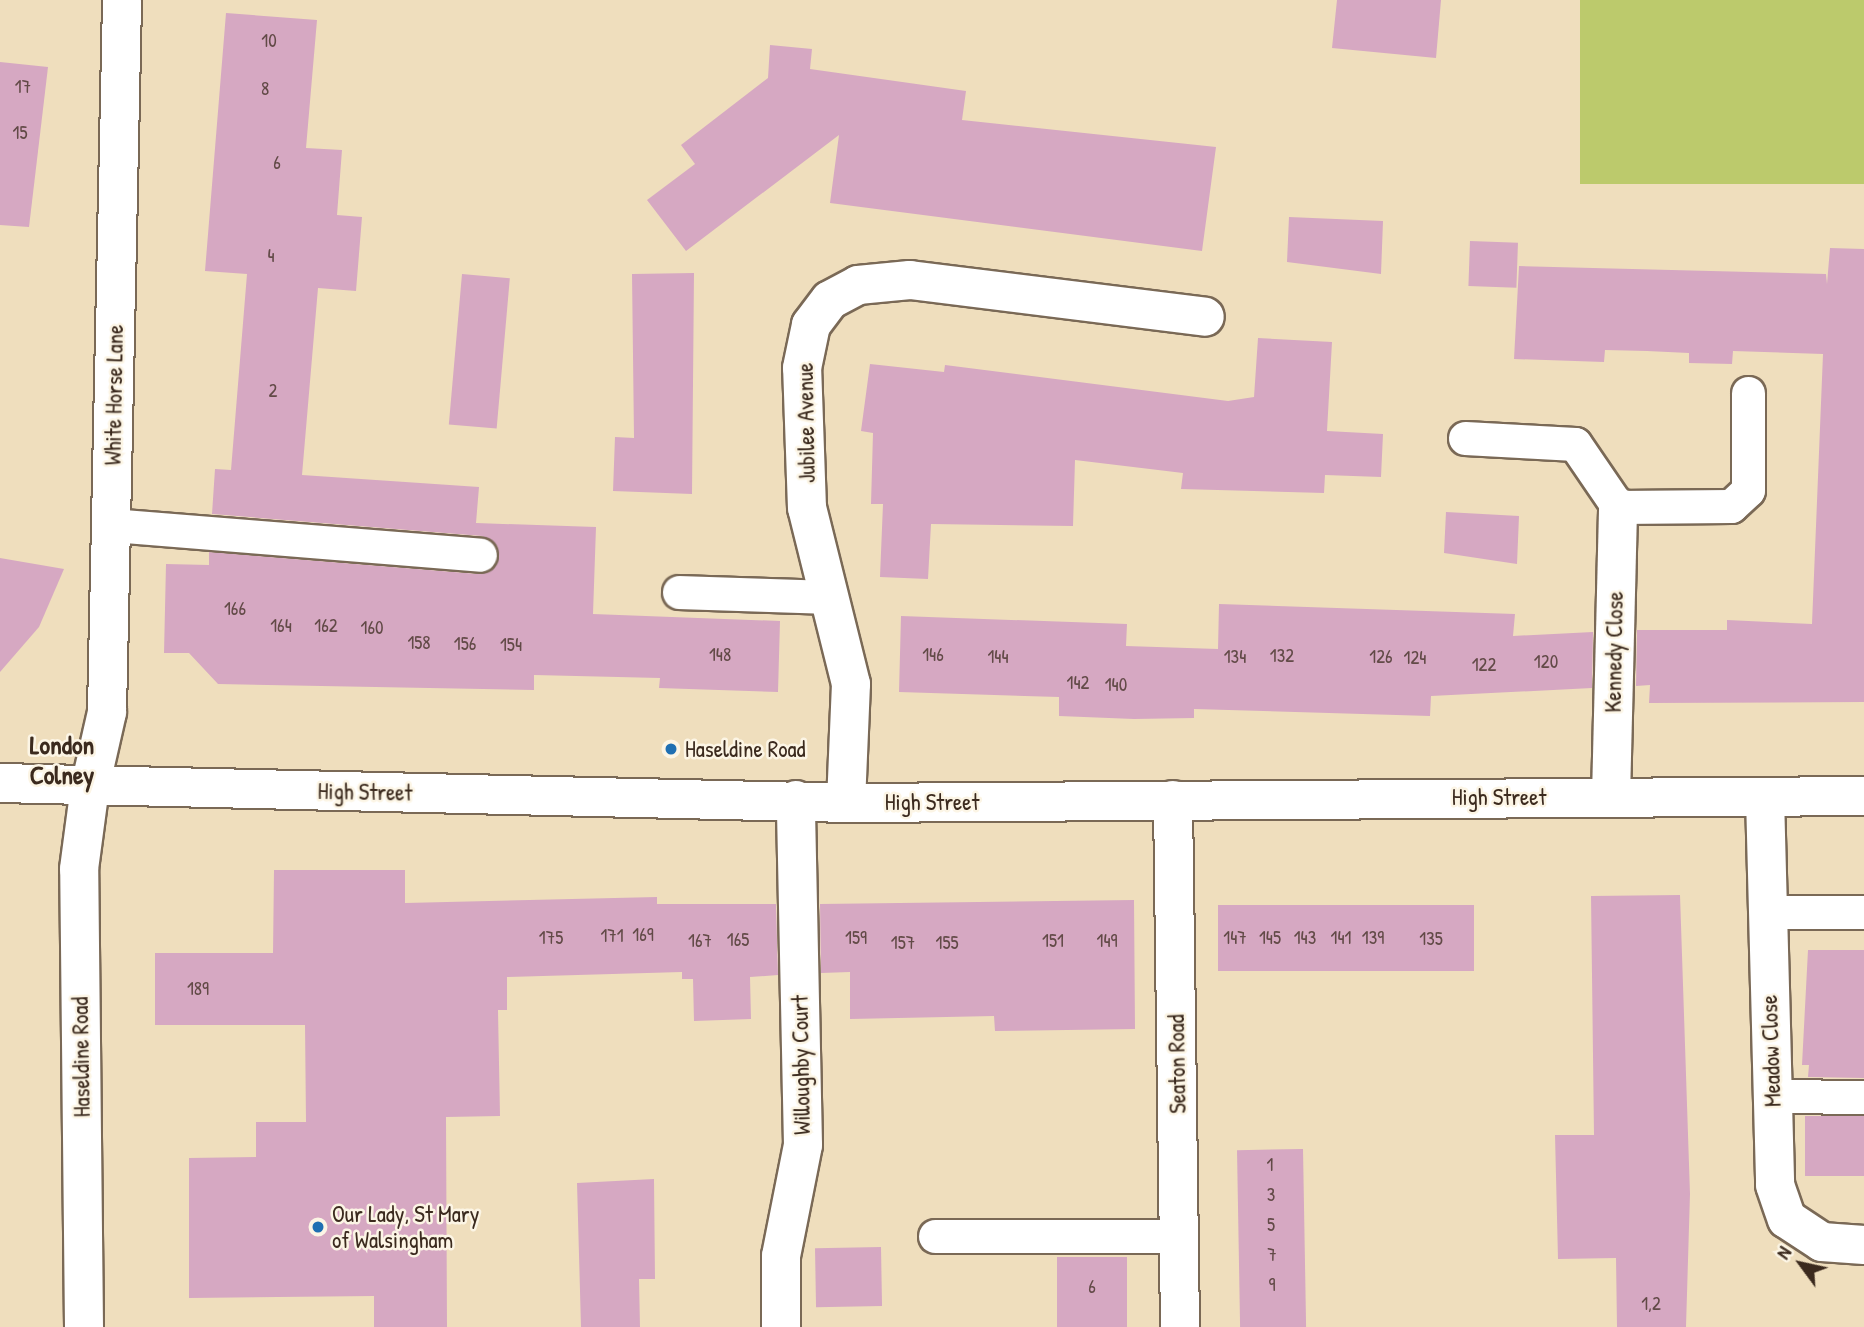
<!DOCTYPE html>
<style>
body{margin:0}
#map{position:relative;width:1864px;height:1327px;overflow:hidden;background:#efdebd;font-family:"Patrick Hand",sans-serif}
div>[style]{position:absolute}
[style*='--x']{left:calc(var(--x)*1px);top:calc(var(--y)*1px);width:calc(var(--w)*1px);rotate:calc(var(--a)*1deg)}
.green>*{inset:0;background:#bcca6c;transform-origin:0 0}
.building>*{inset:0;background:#d6a8c2;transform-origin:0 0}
.roads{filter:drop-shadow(2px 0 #7a6956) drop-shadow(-2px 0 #7a6956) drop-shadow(0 2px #7a6956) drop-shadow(0 -2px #7a6956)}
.service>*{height:33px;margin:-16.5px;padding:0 16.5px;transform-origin:16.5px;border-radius:16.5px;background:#fff}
.minor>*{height:38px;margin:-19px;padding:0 19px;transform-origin:19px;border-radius:19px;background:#fff}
.tertiary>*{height:38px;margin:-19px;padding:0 19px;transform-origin:19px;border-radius:19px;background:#fff}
.dots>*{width:19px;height:19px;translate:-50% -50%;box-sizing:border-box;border:4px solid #fcf5e5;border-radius:50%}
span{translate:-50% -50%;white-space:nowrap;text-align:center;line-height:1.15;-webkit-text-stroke:5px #fcf5e5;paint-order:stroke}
.number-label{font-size:19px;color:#624a47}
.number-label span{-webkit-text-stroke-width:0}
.street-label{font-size:23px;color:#3b2a1e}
.poi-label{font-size:23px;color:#3b2a1e}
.left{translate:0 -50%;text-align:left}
.quarter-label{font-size:26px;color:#3b2a1e;font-weight:700}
.north{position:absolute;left:1766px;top:1229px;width:70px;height:70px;-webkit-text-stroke:5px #fcf5e5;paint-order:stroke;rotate:303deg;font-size:19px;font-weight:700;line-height:28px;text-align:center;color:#3b2a1e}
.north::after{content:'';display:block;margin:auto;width:24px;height:32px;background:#3b2a1e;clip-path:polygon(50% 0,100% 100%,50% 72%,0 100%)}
</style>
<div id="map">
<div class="green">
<i style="left:1580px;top:0;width:284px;height:184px"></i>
</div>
<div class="building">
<i style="clip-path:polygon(1337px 0,1441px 0,1436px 58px,1332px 48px)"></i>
<i style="clip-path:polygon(226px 13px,317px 20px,306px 148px,342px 150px,337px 215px,362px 217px,356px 291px,318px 288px,302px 475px,479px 487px,476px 523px,596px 527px,593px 614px,780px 621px,778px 692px,659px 688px,660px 678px,534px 675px,534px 690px,218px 684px,189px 653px,164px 653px,166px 564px,209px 565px,209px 552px,478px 574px,489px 572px,499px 557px,497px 546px,482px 536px,212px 514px,215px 469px,231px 470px,247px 274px,205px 271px)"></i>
<i style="clip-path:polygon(770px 45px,812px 49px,810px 69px,966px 91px,962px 120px,1216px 147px,1202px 251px,830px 203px,839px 135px,686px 251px,647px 200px,695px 164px,681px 145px,768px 78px)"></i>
<i style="clip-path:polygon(0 62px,48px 67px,29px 227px,0 225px)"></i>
<i style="clip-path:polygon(1289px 217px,1383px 221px,1381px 274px,1287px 262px)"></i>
<i style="left:1470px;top:241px;width:48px;height:45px;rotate:2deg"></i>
<i style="clip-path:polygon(1830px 248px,1864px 249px,1864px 702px,1649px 703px,1650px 685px,1636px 686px,1637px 630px,1727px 630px,1727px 620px,1812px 624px,1823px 354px,1733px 351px,1732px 364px,1689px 363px,1689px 353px,1647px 351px,1605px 350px,1604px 362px,1514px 359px,1519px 266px,1826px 274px,1827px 284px)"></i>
<i style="clip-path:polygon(694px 273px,692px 494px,613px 491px,615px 437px,634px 438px,632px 274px)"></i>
<i style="left:462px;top:274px;width:48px;height:151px;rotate:5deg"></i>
<i style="clip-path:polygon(1258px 338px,1332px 342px,1327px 431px,1383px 434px,1381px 477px,1325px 475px,1324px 493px,1181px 489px,1183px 473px,1075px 460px,1073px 526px,931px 524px,928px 579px,880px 577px,883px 504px,871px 504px,873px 433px,861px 431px,870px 364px,944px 372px,945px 365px,1228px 401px,1254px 397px)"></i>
<i style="clip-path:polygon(1446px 512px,1519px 516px,1517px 564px,1444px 553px)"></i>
<i style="clip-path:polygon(0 558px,64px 569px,39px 627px,0 672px)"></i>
<i style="clip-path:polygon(1219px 604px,1515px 614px,1513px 636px,1593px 632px,1592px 688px,1431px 696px,1430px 716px,1194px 709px,1194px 718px,1134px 719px,1059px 716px,1059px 697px,899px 692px,901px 616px,1127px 624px,1126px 646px,1218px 649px)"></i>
<i style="clip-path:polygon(274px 870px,405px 870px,405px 903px,657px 897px,657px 904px,776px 904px,778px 975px,750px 977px,751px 1019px,694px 1021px,693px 979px,682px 979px,682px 972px,507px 977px,507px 1010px,498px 1010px,500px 1116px,446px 1117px,447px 1327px,374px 1327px,374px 1296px,189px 1298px,189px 1158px,256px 1157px,256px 1122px,306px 1122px,305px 1025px,155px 1025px,155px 953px,273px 953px)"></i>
<i style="clip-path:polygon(1680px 895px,1690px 1194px,1686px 1327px,1617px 1327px,1616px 1258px,1558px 1259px,1555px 1135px,1594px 1135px,1591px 896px)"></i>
<i style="clip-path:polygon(1134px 900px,1135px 1029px,995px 1031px,994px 1016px,850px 1019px,850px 972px,821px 973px,820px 904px)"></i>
<i style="left:1218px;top:905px;width:256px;height:66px"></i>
<i style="clip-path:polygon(1808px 950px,1864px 950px,1864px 1078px,1808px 1077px,1809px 1065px,1802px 1065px)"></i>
<i style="left:1805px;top:1116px;width:59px;height:60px"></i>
<i style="left:1303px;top:1149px;width:178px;height:66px;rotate:89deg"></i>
<i style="clip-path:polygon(654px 1179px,655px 1279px,639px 1279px,640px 1327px,581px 1327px,577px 1183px)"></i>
<i style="left:881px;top:1247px;width:59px;height:66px;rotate:89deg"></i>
<i style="left:1127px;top:1257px;width:70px;height:70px;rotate:90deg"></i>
</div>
<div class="roads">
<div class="service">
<i style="--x:1465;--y:438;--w:110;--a:3.1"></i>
<i style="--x:1575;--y:444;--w:76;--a:55.7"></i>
<i style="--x:1618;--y:507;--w:113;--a:-0.5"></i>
<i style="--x:1731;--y:506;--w:23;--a:-43"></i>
<i style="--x:1748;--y:490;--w:97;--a:-90"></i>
<i style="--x:111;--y:525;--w:370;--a:4.6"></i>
<i style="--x:679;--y:592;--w:150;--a:1.9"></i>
<i style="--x:1768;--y:912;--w:96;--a:0"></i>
<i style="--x:1773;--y:1096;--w:91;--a:0.6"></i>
<i style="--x:935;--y:1236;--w:244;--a:0"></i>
</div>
<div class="minor">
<i style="--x:1611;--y:797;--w:290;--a:-88.6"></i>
<i style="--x:1765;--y:797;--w:388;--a:88.5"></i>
<i style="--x:1775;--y:1185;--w:36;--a:71"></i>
<i style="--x:1787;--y:1219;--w:42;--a:33.3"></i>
<i style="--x:1822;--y:1242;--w:42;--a:4.1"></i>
<i style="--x:1173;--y:800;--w:527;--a:89.24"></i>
<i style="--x:846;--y:803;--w:119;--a:-87.6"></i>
<i style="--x:851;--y:684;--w:181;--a:-104"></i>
<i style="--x:807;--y:508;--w:140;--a:-92"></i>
<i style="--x:802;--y:368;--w:44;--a:-78.2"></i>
<i style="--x:811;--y:325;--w:31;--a:-53"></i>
<i style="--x:830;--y:300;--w:32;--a:-28"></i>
<i style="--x:858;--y:285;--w:52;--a:-5.5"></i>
<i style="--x:910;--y:280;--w:297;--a:7.1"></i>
<i style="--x:84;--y:1327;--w:458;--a:-90.6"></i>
<i style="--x:79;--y:869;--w:83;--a:-82.4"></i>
<i style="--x:781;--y:1327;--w:71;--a:-90"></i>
<i style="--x:781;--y:1256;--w:113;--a:-78.8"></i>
<i style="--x:803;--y:1145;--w:345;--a:-91.2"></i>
</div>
<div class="tertiary">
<i style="--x:0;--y:783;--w:846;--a:1.35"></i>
<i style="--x:846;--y:803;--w:1018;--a:-0.39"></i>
<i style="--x:90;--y:787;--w:77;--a:-77.2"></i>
<i style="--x:107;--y:712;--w:712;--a:-88.79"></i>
</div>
</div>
<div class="dots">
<i style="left:671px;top:749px;background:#1f6fb2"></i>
<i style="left:318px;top:1227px;background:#1f6fb2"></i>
</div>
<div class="number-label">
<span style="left:269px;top:41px">10</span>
<span style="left:23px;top:87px">17</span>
<span style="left:265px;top:89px">8</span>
<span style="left:20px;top:133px">15</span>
<span style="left:277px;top:163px">6</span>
<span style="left:271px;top:256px">4</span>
<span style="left:273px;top:391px">2</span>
<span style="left:235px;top:609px">166</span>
<span style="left:281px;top:626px">164</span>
<span style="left:326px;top:626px">162</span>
<span style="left:372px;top:628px">160</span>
<span style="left:419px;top:643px">158</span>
<span style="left:465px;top:644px">156</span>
<span style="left:511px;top:645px">154</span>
<span style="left:720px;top:655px">148</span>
<span style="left:933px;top:655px">146</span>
<span style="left:1282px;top:656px">132</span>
<span style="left:998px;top:657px">144</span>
<span style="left:1235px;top:657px">134</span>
<span style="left:1381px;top:657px">126</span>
<span style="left:1415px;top:658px">124</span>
<span style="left:1546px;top:662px">120</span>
<span style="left:1484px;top:665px">122</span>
<span style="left:1078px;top:683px">142</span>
<span style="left:1116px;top:685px">140</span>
<span style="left:643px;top:935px">169</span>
<span style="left:612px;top:936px">171</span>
<span style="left:551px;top:938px">175</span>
<span style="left:856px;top:938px">159</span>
<span style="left:1235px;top:938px">147</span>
<span style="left:1270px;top:938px">145</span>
<span style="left:1305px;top:938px">143</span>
<span style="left:1341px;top:938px">141</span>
<span style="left:1373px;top:938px">139</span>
<span style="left:1431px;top:939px">135</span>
<span style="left:738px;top:940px">165</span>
<span style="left:700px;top:941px">167</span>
<span style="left:1053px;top:941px">151</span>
<span style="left:1107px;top:941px">149</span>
<span style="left:903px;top:943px">157</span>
<span style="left:947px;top:943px">155</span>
<span style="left:198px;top:989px">189</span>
<span style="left:1270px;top:1165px">1</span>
<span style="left:1271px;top:1195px">3</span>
<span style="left:1271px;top:1225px">5</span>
<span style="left:1272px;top:1255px">7</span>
<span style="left:1272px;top:1285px">9</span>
<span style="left:1092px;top:1287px">6</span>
<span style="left:1651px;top:1304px">1,2</span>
</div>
<div class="street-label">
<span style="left:114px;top:395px;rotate:-89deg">White Horse Lane</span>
<span style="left:806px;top:423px;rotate:-91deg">Jubilee Avenue</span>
<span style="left:1614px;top:652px;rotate:-89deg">Kennedy Close</span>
<span style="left:365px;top:792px;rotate:1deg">High Street</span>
<span style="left:1499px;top:797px">High Street</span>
<span style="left:932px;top:802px">High Street</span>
<span style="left:1771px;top:1051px;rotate:-92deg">Meadow Close</span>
<span style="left:81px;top:1057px;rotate:-91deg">Haseldine Road</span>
<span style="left:1177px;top:1064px;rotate:-91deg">Seaton Road</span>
<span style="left:801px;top:1065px;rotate:-91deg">Willoughby Court</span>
</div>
<div class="poi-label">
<span class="left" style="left:685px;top:749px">Haseldine Road</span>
<span class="left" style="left:332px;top:1227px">Our Lady, St Mary<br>of Walsingham</span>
</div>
<div class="quarter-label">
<span style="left:62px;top:760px">London<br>Colney</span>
</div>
<div class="north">N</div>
</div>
